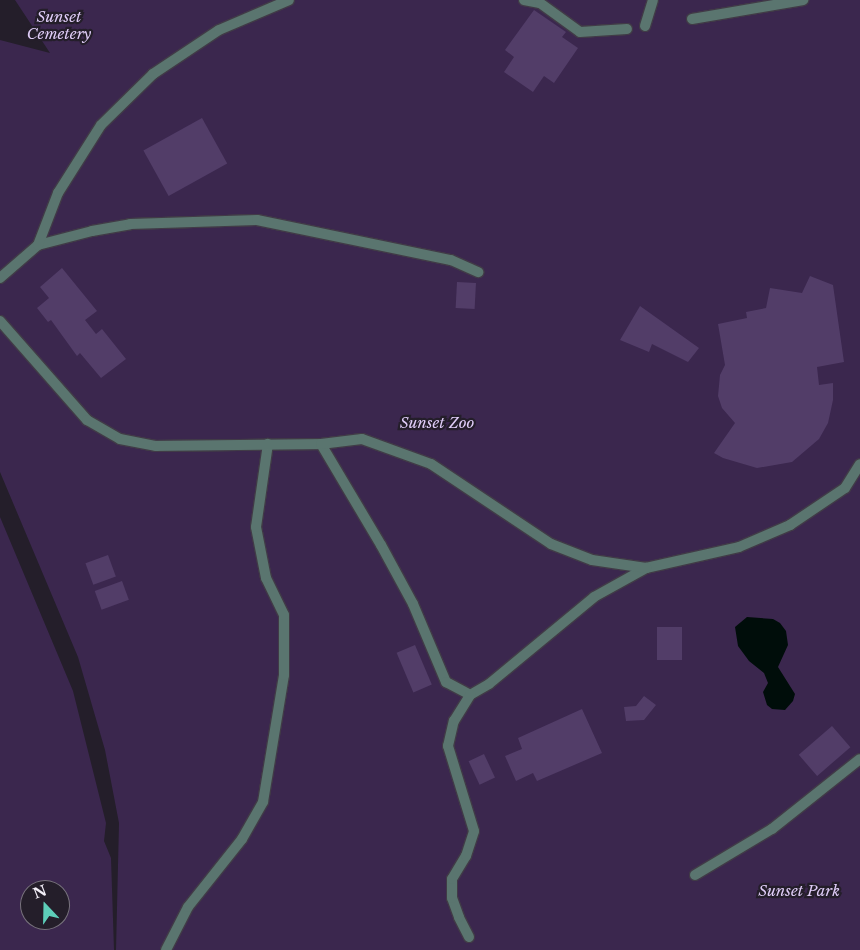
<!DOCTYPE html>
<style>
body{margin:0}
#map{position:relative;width:860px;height:950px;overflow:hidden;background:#241e2a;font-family:"Libre Baskerville",serif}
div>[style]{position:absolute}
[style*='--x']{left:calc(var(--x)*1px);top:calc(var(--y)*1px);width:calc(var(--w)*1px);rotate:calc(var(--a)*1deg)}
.green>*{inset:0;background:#3b274e}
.water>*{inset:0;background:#000d0a}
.building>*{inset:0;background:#523d68;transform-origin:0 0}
.roads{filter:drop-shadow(1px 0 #413b47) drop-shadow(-1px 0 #413b47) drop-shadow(0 1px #413b47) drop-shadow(0 -1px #413b47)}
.lane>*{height:10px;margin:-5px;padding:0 5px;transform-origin:5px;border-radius:5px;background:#5a756f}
.street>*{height:10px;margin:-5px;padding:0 5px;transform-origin:5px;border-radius:5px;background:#5a756f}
span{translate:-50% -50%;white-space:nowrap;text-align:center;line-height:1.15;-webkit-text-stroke:4.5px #241e2a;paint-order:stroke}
.park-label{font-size:15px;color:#dfccf7;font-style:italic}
.north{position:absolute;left:20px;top:880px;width:50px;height:50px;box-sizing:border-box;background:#241e2a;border:1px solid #77727c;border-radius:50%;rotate:339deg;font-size:14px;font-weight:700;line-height:20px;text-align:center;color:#f3eff8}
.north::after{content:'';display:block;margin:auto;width:18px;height:22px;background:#5dceb9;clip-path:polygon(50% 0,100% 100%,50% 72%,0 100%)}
</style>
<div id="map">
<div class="green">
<i style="clip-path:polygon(15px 0,860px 0,860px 950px,116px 950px,119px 823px,105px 750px,78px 657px,0 472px,0 40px,50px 53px)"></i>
<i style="clip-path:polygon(evenodd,0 517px,73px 691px,106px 823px,104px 841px,111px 858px,114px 950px,0 950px,0 517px,30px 890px,60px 890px,60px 920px,30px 920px,30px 890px)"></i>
</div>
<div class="water">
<i style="clip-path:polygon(747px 617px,773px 619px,780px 623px,786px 631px,788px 645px,778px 667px,795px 694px,793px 701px,785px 710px,772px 709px,767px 705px,763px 692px,768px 683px,764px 673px,749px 661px,738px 646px,735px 627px)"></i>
</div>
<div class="building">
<i style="clip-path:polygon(534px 10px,566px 32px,562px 37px,578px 48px,554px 83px,544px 76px,533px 92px,504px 72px,514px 57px,505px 50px)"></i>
<i style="left:202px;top:118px;width:52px;height:67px;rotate:61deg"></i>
<i style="clip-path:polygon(62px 268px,97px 311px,85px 320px,96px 334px,102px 329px,126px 359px,101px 378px,80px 353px,77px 356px,51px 320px,48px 322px,37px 308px,49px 298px,40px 287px)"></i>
<i style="clip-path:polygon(810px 276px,833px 285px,844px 362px,817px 367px,819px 385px,833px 383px,833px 400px,828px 423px,819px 439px,792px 462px,757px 468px,723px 458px,714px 453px,735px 423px,722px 408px,718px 396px,720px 375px,725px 365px,718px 324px,747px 318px,746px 312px,766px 308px,770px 288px,802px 293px)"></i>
<i style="left:457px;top:282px;width:19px;height:26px;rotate:3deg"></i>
<i style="clip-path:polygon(640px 306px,699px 348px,688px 362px,652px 344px,649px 352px,620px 340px)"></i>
<i style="left:108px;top:555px;width:23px;height:24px;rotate:70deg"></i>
<i style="left:122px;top:581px;width:20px;height:29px;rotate:70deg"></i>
<i style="left:657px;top:627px;width:25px;height:33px"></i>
<i style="left:415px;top:645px;width:43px;height:20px;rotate:67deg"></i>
<i style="clip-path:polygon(644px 696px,656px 705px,644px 720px,626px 721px,624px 707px,636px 706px)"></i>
<i style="clip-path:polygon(582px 709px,602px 753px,537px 781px,533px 773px,516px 781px,505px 756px,522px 749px,518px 738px)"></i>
<i style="left:832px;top:726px;width:28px;height:44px;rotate:49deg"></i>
<i style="left:484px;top:754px;width:26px;height:17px;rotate:65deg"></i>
</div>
<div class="roads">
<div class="lane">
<i style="--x:524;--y:0;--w:16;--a:11"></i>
<i style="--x:540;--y:3;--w:49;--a:35.9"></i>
<i style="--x:580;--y:32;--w:47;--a:-3.7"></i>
<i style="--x:692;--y:19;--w:113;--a:-9.7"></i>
<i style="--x:645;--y:26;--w:27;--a:-73"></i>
<i style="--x:38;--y:245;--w:56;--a:-14.5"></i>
<i style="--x:92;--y:231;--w:39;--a:-10"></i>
<i style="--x:130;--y:224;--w:127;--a:-1.8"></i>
<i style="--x:257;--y:220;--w:198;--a:11.7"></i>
<i style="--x:451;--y:260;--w:30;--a:24"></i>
<i style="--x:0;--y:278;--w:50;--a:-41"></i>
<i style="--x:38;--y:245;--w:56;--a:-69"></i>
<i style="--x:58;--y:193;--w:80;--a:-57.7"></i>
<i style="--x:101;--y:125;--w:73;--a:-44.4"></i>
<i style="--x:153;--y:74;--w:79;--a:-33.7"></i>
<i style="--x:219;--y:30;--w:76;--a:-23.2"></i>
<i style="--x:695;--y:875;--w:90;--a:-30.9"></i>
<i style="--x:772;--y:829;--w:112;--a:-38.5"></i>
<i style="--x:166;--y:950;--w:48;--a:-62.9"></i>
<i style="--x:188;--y:907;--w:87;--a:-51.5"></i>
<i style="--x:242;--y:839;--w:43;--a:-60.4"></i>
<i style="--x:263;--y:802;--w:129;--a:-80.6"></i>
<i style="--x:284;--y:675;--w:60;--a:-90"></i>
<i style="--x:284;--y:615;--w:41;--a:-115.9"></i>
<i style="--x:266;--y:578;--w:52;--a:-101.1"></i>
<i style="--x:256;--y:527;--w:84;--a:-81.8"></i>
</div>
<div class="street">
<i style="--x:0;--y:321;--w:132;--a:48.7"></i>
<i style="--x:87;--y:420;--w:38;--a:30"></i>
<i style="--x:120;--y:439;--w:37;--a:11"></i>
<i style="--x:156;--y:446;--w:165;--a:-0.7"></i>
<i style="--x:321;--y:444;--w:117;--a:59.3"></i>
<i style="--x:381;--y:545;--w:67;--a:61.5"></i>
<i style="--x:413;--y:604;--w:85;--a:67.1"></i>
<i style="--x:446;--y:682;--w:27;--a:28"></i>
<i style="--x:470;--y:695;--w:22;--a:-30"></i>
<i style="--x:489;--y:684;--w:136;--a:-39.6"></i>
<i style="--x:594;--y:597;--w:60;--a:-29.1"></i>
<i style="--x:646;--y:568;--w:95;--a:-12.7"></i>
<i style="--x:739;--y:547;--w:56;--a:-23.3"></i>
<i style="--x:790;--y:525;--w:66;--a:-33.9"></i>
<i style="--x:845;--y:488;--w:28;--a:-58"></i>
<i style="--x:321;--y:444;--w:41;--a:-7"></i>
<i style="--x:362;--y:439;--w:73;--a:19.9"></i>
<i style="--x:431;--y:464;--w:144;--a:33.7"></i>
<i style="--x:551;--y:544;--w:44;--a:21.3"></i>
<i style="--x:592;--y:560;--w:55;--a:8.4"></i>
<i style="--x:469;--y:937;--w:22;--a:-117"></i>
<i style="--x:459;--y:917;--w:20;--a:-110"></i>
<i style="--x:452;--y:898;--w:19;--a:-90"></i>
<i style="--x:452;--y:879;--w:27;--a:-59"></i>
<i style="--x:466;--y:856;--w:26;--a:-72"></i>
<i style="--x:474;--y:831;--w:89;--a:-107"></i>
<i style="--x:448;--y:746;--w:26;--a:-77"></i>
<i style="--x:454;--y:721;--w:31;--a:-58"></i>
</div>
</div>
<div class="park-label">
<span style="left:59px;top:25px">Sunset<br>Cemetery</span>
<span style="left:437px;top:423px">Sunset Zoo</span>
<span style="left:799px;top:891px">Sunset Park</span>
</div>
<div class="north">N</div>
</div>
